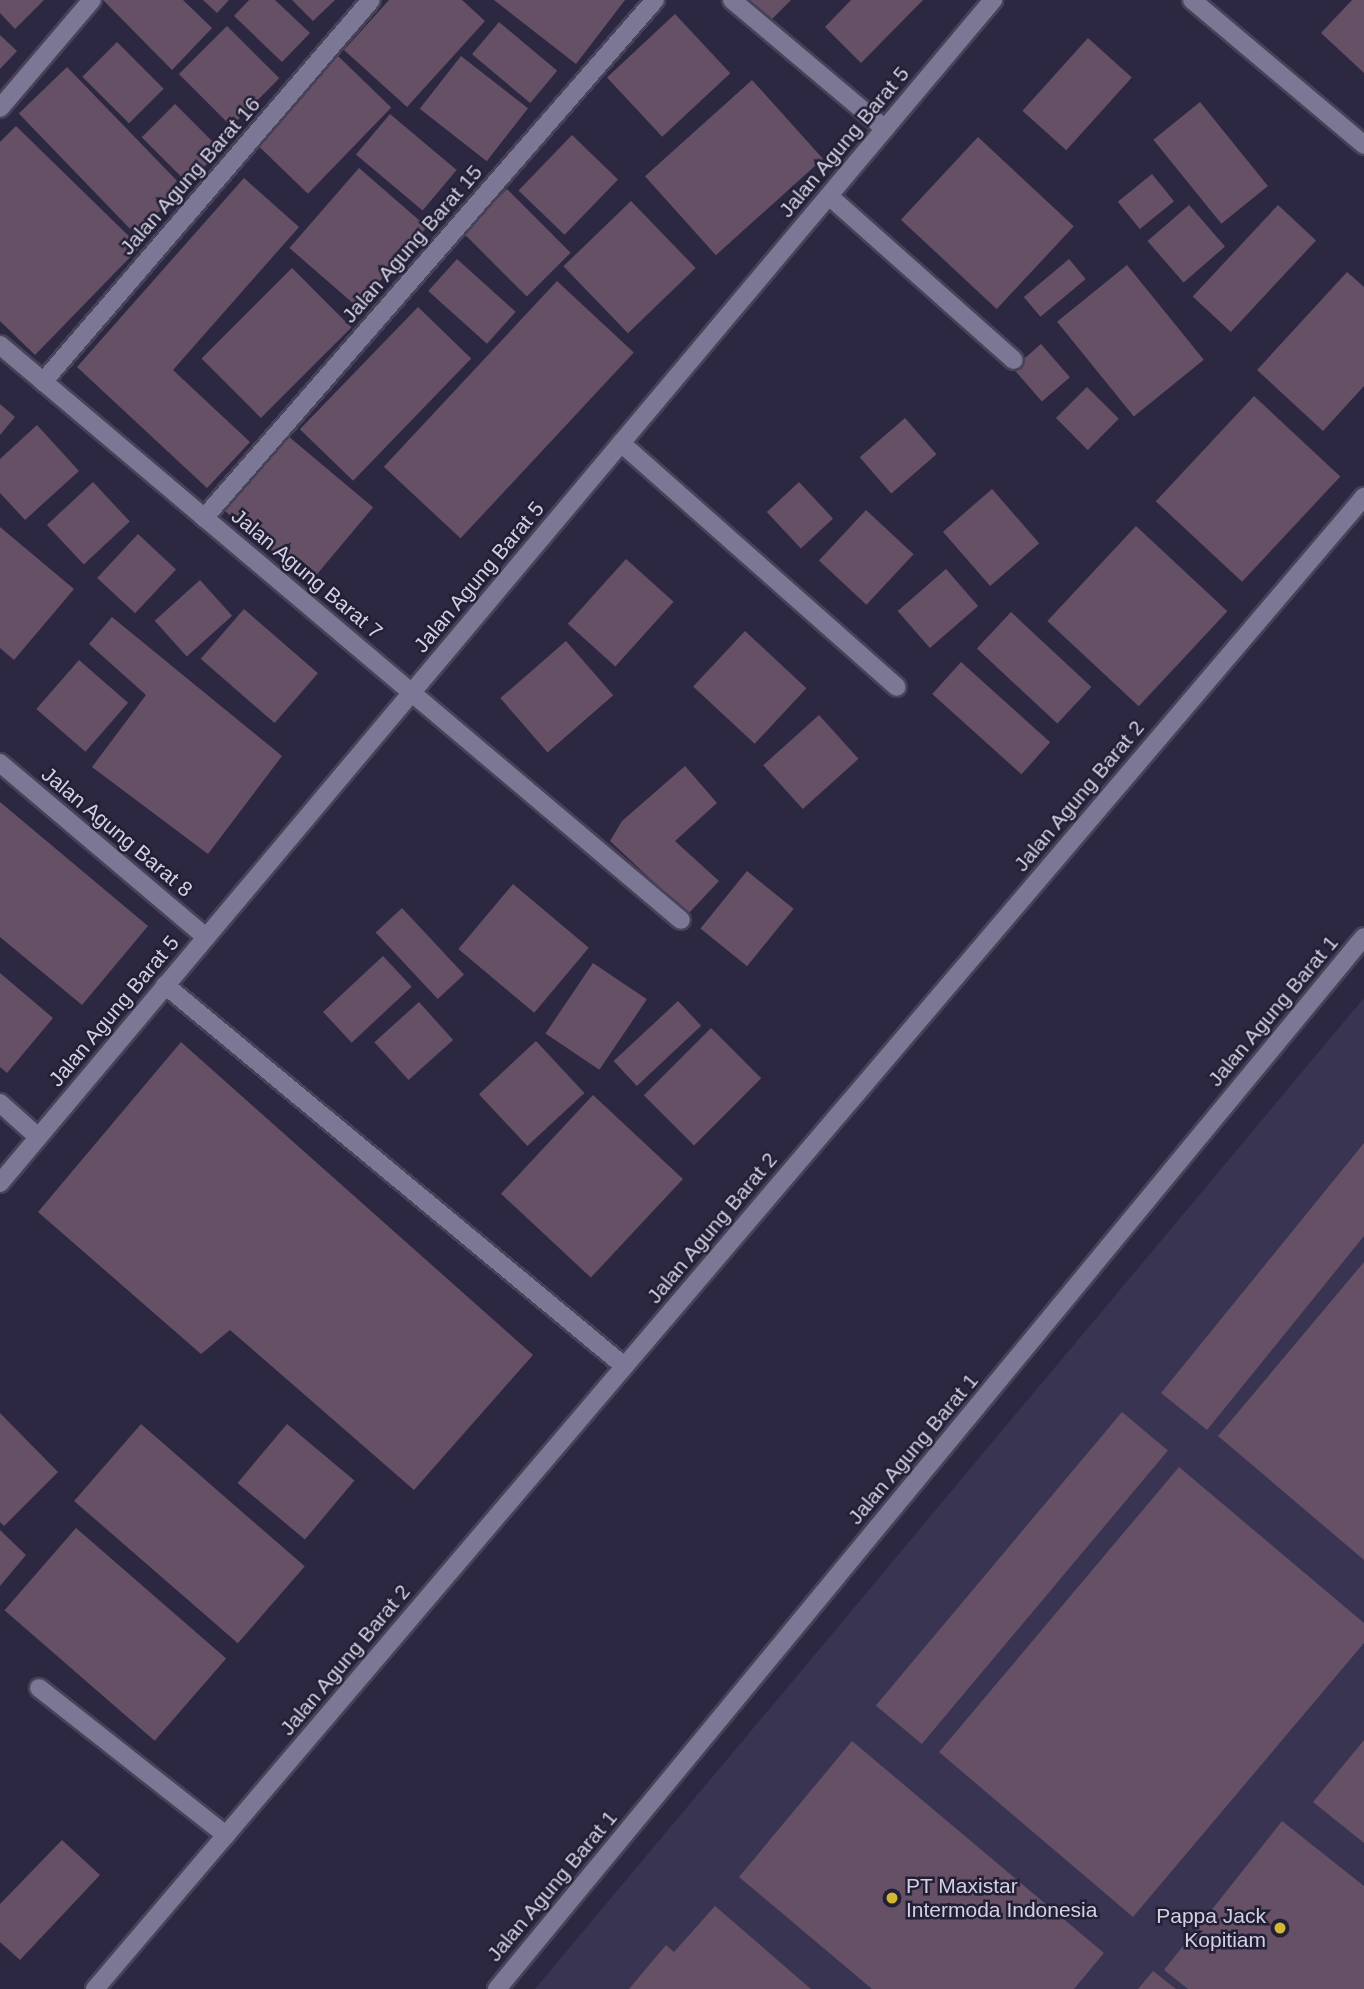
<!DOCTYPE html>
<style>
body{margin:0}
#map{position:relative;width:1364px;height:1989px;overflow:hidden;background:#2d2841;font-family:Arial,sans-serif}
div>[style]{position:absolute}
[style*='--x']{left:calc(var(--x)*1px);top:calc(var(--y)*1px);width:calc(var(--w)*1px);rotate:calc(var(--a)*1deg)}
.built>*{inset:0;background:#393451}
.building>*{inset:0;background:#655066;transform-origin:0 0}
.roads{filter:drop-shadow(2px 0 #474257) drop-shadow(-2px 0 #474257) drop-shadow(0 2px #474257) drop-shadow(0 -2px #474257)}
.minor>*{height:18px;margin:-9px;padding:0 9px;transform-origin:9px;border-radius:9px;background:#7b7794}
.dots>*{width:19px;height:19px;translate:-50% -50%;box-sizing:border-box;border:4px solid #231f36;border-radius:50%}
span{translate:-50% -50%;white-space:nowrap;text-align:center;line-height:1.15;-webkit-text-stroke:5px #231f36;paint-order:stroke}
.street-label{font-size:21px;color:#d3d0e1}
.poi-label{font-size:21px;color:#d3d0e1}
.left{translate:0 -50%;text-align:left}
.right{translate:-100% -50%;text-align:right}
</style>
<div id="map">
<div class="built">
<i style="clip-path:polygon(1364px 998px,1364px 1989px,535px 1989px)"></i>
</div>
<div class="building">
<i style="clip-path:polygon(0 0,44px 0,15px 29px,0 13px)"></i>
<i style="clip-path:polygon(103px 0,183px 0,212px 28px,172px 70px)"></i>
<i style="clip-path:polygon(203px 0,229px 0,217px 13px)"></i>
<i style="clip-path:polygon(249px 0,275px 0,310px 33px,282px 62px,234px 16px)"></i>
<i style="clip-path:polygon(292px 0,335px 0,313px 21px)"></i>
<i style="clip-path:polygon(389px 0,462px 0,485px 21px,407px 107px,344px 50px)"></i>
<i style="clip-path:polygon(494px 0,625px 0,576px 64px)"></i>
<i style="clip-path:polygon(749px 0,791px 0,770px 21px)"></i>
<i style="clip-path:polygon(851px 0,923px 0,861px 63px,825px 27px)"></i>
<i style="clip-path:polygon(1352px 0,1364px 0,1364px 73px,1321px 33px)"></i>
<i style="left:675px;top:14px;width:81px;height:93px;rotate:47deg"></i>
<i style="left:499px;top:22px;width:76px;height:42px;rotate:40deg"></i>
<i style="left:227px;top:26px;width:74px;height:68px;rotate:45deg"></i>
<i style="clip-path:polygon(0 35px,17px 51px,0 69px)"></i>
<i style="left:1088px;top:38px;width:59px;height:98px;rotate:42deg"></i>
<i style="left:117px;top:42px;width:66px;height:49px;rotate:45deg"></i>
<i style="left:338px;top:56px;width:74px;height:120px;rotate:44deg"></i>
<i style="left:461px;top:56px;width:85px;height:67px;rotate:38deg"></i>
<i style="left:67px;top:67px;width:168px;height:67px;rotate:46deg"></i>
<i style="left:752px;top:80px;width:106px;height:144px;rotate:48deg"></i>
<i style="left:1200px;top:102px;width:108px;height:60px;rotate:51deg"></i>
<i style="left:175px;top:104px;width:65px;height:47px;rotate:45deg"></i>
<i style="left:390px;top:114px;width:87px;height:53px;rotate:40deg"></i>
<i style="clip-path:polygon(16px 126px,140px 247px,35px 355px,0 321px,0 142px)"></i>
<i style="left:572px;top:135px;width:64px;height:77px;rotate:44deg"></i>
<i style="left:978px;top:137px;width:131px;height:113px;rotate:43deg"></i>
<i style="left:359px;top:168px;width:90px;height:106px;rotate:41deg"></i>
<i style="left:1152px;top:174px;width:35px;height:44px;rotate:51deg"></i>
<i style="clip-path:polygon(244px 178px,299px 227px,173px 370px,250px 442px,207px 488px,77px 367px)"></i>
<i style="left:507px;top:189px;width:90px;height:62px;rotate:45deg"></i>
<i style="left:631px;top:201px;width:93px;height:94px;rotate:46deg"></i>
<i style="left:1189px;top:205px;width:55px;height:55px;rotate:49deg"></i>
<i style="left:1278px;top:205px;width:52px;height:125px;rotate:43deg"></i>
<i style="left:457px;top:259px;width:79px;height:43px;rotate:42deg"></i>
<i style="left:1069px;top:259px;width:26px;height:59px;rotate:50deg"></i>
<i style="left:1127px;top:265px;width:122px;height:90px;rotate:51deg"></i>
<i style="left:292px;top:268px;width:84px;height:128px;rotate:45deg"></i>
<i style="clip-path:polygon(1347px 272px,1364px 287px,1364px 386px,1323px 431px,1257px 370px)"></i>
<i style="left:557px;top:281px;width:105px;height:254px;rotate:43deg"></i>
<i style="left:418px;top:307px;width:74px;height:170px;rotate:44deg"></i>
<i style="left:1041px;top:344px;width:44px;height:37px;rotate:49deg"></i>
<i style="left:1087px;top:387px;width:45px;height:44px;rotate:45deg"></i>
<i style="left:1254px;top:396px;width:118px;height:144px;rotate:43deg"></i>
<i style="clip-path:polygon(0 404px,15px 417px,0 435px)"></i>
<i style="left:905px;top:418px;width:48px;height:60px;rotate:49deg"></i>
<i style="clip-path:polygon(37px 425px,79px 471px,25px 520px,0 493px,0 459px)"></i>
<i style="left:288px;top:436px;width:111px;height:98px;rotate:40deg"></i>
<i style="left:93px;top:482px;width:54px;height:63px;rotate:47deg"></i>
<i style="left:799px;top:482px;width:50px;height:44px;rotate:47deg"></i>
<i style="left:992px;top:489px;width:72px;height:65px;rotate:49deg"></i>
<i style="left:866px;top:510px;width:65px;height:69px;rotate:43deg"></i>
<i style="left:1136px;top:526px;width:125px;height:130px;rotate:43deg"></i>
<i style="clip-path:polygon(0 527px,74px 589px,14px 660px,0 648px)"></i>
<i style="left:138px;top:534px;width:52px;height:60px;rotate:43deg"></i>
<i style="left:626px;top:559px;width:64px;height:87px;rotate:42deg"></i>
<i style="left:946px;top:569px;width:49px;height:64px;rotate:49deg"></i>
<i style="left:200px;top:580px;width:48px;height:61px;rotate:48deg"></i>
<i style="left:244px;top:609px;width:98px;height:66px;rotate:41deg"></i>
<i style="left:1011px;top:612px;width:110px;height:50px;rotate:43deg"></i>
<i style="clip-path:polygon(112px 617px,282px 756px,208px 854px,92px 767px,146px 695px,89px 644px)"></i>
<i style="left:745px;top:631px;width:84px;height:76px;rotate:43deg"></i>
<i style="left:566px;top:641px;width:72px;height:87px;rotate:49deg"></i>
<i style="left:79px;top:660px;width:65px;height:65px;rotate:41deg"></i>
<i style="left:961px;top:662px;width:120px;height:43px;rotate:42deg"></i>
<i style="left:819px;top:715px;width:59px;height:75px;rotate:48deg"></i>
<i style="clip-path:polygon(685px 766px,717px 803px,675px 841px,719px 881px,688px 914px,610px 841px,622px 821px)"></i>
<i style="clip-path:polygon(0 802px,148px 926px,82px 1005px,0 937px)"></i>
<i style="left:747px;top:871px;width:60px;height:74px;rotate:39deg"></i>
<i style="left:513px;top:884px;width:99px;height:85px;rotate:40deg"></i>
<i style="left:402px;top:908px;width:91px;height:36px;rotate:47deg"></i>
<i style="left:383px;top:956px;width:42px;height:82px;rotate:47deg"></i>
<i style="left:593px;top:963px;width:65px;height:85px;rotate:34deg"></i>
<i style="clip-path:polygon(0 973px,53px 1018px,7px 1073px,0 1067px)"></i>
<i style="left:678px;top:1001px;width:34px;height:88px;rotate:47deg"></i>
<i style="left:419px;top:1002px;width:51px;height:60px;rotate:48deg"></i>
<i style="left:711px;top:1028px;width:71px;height:95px;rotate:45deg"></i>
<i style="left:536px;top:1041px;width:71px;height:78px;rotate:47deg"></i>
<i style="clip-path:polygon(181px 1042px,533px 1355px,414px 1490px,230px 1330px,201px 1354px,38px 1212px)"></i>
<i style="left:593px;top:1095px;width:123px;height:135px;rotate:43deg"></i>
<i style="clip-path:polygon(1364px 1143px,1364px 1236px,1207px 1430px,1161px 1393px)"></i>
<i style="clip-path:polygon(1364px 1262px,1364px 1560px,1218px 1436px)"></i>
<i style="left:1122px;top:1412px;width:60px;height:383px;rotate:40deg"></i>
<i style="clip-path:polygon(0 1413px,58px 1472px,4px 1526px,0 1522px)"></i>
<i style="left:141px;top:1424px;width:217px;height:102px;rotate:41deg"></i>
<i style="left:287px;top:1424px;width:88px;height:77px;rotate:40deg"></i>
<i style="clip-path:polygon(1179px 1467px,1364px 1623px,1364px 1643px,1133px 1917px,939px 1752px)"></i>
<i style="left:76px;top:1528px;width:199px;height:109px;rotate:41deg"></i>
<i style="clip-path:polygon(0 1530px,26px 1555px,0 1586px)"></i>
<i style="clip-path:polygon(1364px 1740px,1364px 1843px,1313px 1802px)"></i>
<i style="clip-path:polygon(852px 1741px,1104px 1953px,1074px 1989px,872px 1989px,739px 1877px)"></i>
<i style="clip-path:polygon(1282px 1821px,1364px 1886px,1364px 1989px,1188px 1989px,1164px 1970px)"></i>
<i style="clip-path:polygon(62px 1840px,100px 1875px,20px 1960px,0 1942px,0 1904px)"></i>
<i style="clip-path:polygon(715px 1906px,811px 1989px,629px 1989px,666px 1945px,674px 1952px)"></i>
<i style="clip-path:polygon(1153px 1971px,1176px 1989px,1138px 1989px)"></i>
</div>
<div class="roads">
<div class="minor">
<i style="--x:732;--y:0;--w:200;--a:40.1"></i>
<i style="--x:1192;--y:0;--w:225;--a:40.1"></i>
<i style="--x:0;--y:108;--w:142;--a:-49.6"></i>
<i style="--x:829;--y:196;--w:247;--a:41.6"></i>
<i style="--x:0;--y:345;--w:891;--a:40.18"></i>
<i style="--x:43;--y:382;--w:503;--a:-49.35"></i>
<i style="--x:621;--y:443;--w:368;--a:41.5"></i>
<i style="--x:204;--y:518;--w:687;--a:-48.96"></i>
<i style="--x:0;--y:763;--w:270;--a:40.2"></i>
<i style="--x:165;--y:985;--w:597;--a:39.69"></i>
<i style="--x:0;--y:1103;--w:51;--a:41.8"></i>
<i style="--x:0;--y:1183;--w:1545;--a:-49.99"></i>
<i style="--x:39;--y:1688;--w:238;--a:38.2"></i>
<i style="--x:95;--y:1989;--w:1959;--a:-49.62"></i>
<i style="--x:497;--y:1989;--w:1363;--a:-50.51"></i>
</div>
</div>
<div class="dots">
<i style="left:892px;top:1898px;background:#d2b736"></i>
<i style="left:1280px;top:1928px;background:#d2b736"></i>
</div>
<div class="street-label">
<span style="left:844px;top:142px;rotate:-50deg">Jalan Agung Barat 5</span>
<span style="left:190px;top:176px;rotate:-49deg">Jalan Agung Barat 16</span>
<span style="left:412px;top:244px;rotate:-49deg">Jalan Agung Barat 15</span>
<span style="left:307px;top:574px;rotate:40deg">Jalan Agung Barat 7</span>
<span style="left:479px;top:577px;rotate:-50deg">Jalan Agung Barat 5</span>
<span style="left:1079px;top:796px;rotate:-50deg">Jalan Agung Barat 2</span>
<span style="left:117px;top:832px;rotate:40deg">Jalan Agung Barat 8</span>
<span style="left:114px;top:1011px;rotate:-50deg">Jalan Agung Barat 5</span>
<span style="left:1273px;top:1011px;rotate:-50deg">Jalan Agung Barat 1</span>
<span style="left:712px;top:1228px;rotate:-50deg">Jalan Agung Barat 2</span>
<span style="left:913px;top:1449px;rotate:-50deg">Jalan Agung Barat 1</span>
<span style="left:345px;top:1660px;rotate:-50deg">Jalan Agung Barat 2</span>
<span style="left:552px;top:1886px;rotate:-50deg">Jalan Agung Barat 1</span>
</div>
<div class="poi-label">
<span class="left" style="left:906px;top:1898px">PT Maxistar<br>Intermoda Indonesia</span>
<span class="right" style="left:1266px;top:1928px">Pappa Jack<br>Kopitiam</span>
</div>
</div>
